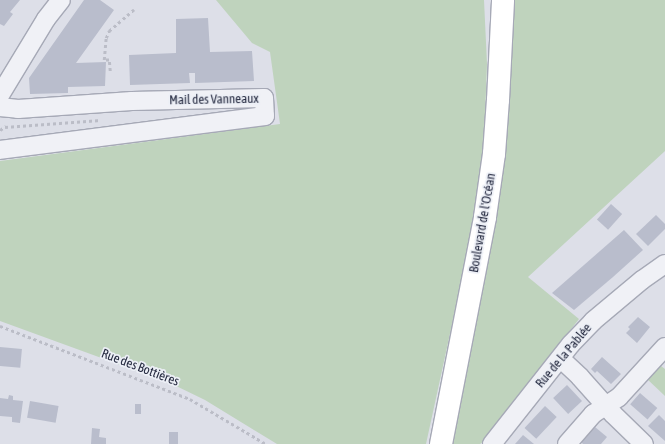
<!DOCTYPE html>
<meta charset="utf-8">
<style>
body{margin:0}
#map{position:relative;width:665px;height:444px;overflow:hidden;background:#dddfe8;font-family:"Asap Condensed",sans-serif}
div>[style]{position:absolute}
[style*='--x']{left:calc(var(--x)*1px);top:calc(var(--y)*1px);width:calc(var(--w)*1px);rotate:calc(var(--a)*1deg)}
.green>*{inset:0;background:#bfd3bd}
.building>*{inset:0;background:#b9bdcc;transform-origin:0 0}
.path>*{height:2.5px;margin-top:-1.25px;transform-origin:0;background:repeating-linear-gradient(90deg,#bbbdc7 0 3px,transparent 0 6px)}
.roads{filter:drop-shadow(1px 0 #a6a9b6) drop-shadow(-1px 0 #a6a9b6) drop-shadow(0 1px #a6a9b6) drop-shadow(0 -1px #a6a9b6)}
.minor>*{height:18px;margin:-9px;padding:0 9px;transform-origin:9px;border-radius:9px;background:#f0f1f6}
.major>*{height:22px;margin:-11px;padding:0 11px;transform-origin:11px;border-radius:11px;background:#fff}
span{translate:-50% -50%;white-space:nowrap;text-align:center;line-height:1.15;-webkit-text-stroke:3.5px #eceff6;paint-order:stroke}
.street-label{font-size:13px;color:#252a40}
</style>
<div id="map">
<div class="green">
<i style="clip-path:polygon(216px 0,484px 0,487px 64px,484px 144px,468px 251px,426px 444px,277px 444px,205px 400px,170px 383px,0 321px,0 161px,280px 124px,270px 52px,252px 43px)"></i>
<i style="clip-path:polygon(515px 0,665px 0,665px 151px,528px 277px,579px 319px,483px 442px,480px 444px,453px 444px,488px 264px,502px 158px)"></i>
<i style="clip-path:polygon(661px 366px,665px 369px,665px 396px,646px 378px)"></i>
</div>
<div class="building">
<i style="clip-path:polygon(0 0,20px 0,10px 12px,13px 14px,4px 26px,0 24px)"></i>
<i style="clip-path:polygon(84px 0,100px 0,114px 10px,76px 63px,106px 62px,105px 86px,68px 87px,68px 93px,30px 94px,29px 78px)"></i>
<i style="clip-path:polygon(208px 18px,210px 52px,252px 51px,254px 81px,195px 83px,195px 73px,189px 73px,190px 83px,130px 85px,129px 55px,176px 53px,176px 19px)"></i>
<i style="left:611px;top:204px;width:15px;height:21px;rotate:42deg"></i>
<i style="clip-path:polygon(656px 215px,665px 224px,665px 229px,648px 246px,636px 234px)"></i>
<i style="clip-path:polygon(624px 230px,643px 250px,613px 277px,574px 310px,552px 293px)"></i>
<i style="clip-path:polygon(638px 317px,650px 327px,637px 343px,626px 333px,630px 329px,628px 327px)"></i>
<i style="left:0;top:347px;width:22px;height:19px;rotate:5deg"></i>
<i style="clip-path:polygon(602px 357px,621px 374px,611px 384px,597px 371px,595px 373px,591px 369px)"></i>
<i style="left:567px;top:385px;width:22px;height:19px;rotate:47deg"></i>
<i style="left:640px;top:393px;width:23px;height:15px;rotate:41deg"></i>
<i style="clip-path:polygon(9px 395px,13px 396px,13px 400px,23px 401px,20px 423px,12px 422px,12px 417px,0 416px,0 398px,8px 399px)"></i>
<i style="left:30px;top:401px;width:29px;height:17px;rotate:10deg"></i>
<i style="left:135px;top:404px;width:6px;height:10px"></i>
<i style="left:545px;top:406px;width:16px;height:30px;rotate:43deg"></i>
<i style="clip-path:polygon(659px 415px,665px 421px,665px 441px,648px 426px)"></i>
<i style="clip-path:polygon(595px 427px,607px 437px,601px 444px,583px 444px,581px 442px)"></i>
<i style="clip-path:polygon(92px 428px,100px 429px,99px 437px,106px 438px,106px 444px,91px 444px)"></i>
<i style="left:169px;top:432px;width:9px;height:12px"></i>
<i style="clip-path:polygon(523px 435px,534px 444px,515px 444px)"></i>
</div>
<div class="path">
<i style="--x:110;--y:71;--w:11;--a:-95"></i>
<i style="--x:109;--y:60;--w:5;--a:180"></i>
<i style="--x:104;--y:60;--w:22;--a:-85"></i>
<i style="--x:106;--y:38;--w:8;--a:-67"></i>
<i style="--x:109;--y:31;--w:33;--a:-41"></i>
<i style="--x:5;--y:127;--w:96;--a:-4.2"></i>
<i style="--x:0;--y:130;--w:7;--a:-34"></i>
<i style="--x:0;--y:326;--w:204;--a:21"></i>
<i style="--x:190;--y:399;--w:88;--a:30.6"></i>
</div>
<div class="roads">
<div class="minor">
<i style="--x:0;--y:95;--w:89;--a:-58.8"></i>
<i style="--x:46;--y:19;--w:24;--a:-52"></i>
<i style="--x:0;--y:107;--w:18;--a:6"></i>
<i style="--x:18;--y:109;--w:114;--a:-4"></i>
<i style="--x:132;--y:101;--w:132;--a:-1.3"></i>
<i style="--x:264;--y:98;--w:18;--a:87"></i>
<i style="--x:265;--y:116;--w:267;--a:172.7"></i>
<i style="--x:561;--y:359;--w:26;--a:43"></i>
<i style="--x:580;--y:377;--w:50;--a:48.3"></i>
<i style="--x:613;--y:414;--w:43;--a:44.1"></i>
<i style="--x:492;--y:444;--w:127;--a:-51.7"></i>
<i style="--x:571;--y:344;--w:32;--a:-46"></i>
<i style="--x:593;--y:321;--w:64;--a:-39.9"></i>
<i style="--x:642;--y:280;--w:28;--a:-35"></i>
<i style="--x:567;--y:444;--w:40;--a:-49"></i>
<i style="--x:593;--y:414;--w:31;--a:-33"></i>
<i style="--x:619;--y:397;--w:68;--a:-47.4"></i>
</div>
<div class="major">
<i style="--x:441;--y:444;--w:231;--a:-79"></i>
<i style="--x:485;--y:217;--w:64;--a:-81.9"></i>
<i style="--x:494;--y:154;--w:54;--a:-85.8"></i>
<i style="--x:498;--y:100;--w:100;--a:-87.1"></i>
</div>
</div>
<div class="street-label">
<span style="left:214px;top:100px;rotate:-1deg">Mail des Vanneaux</span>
<span style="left:483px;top:223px;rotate:-80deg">Boulevard de l'Océan</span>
<span style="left:564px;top:356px;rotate:-50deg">Rue de la Pablée</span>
<span style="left:140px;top:368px;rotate:21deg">Rue des Bottières</span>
</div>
</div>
